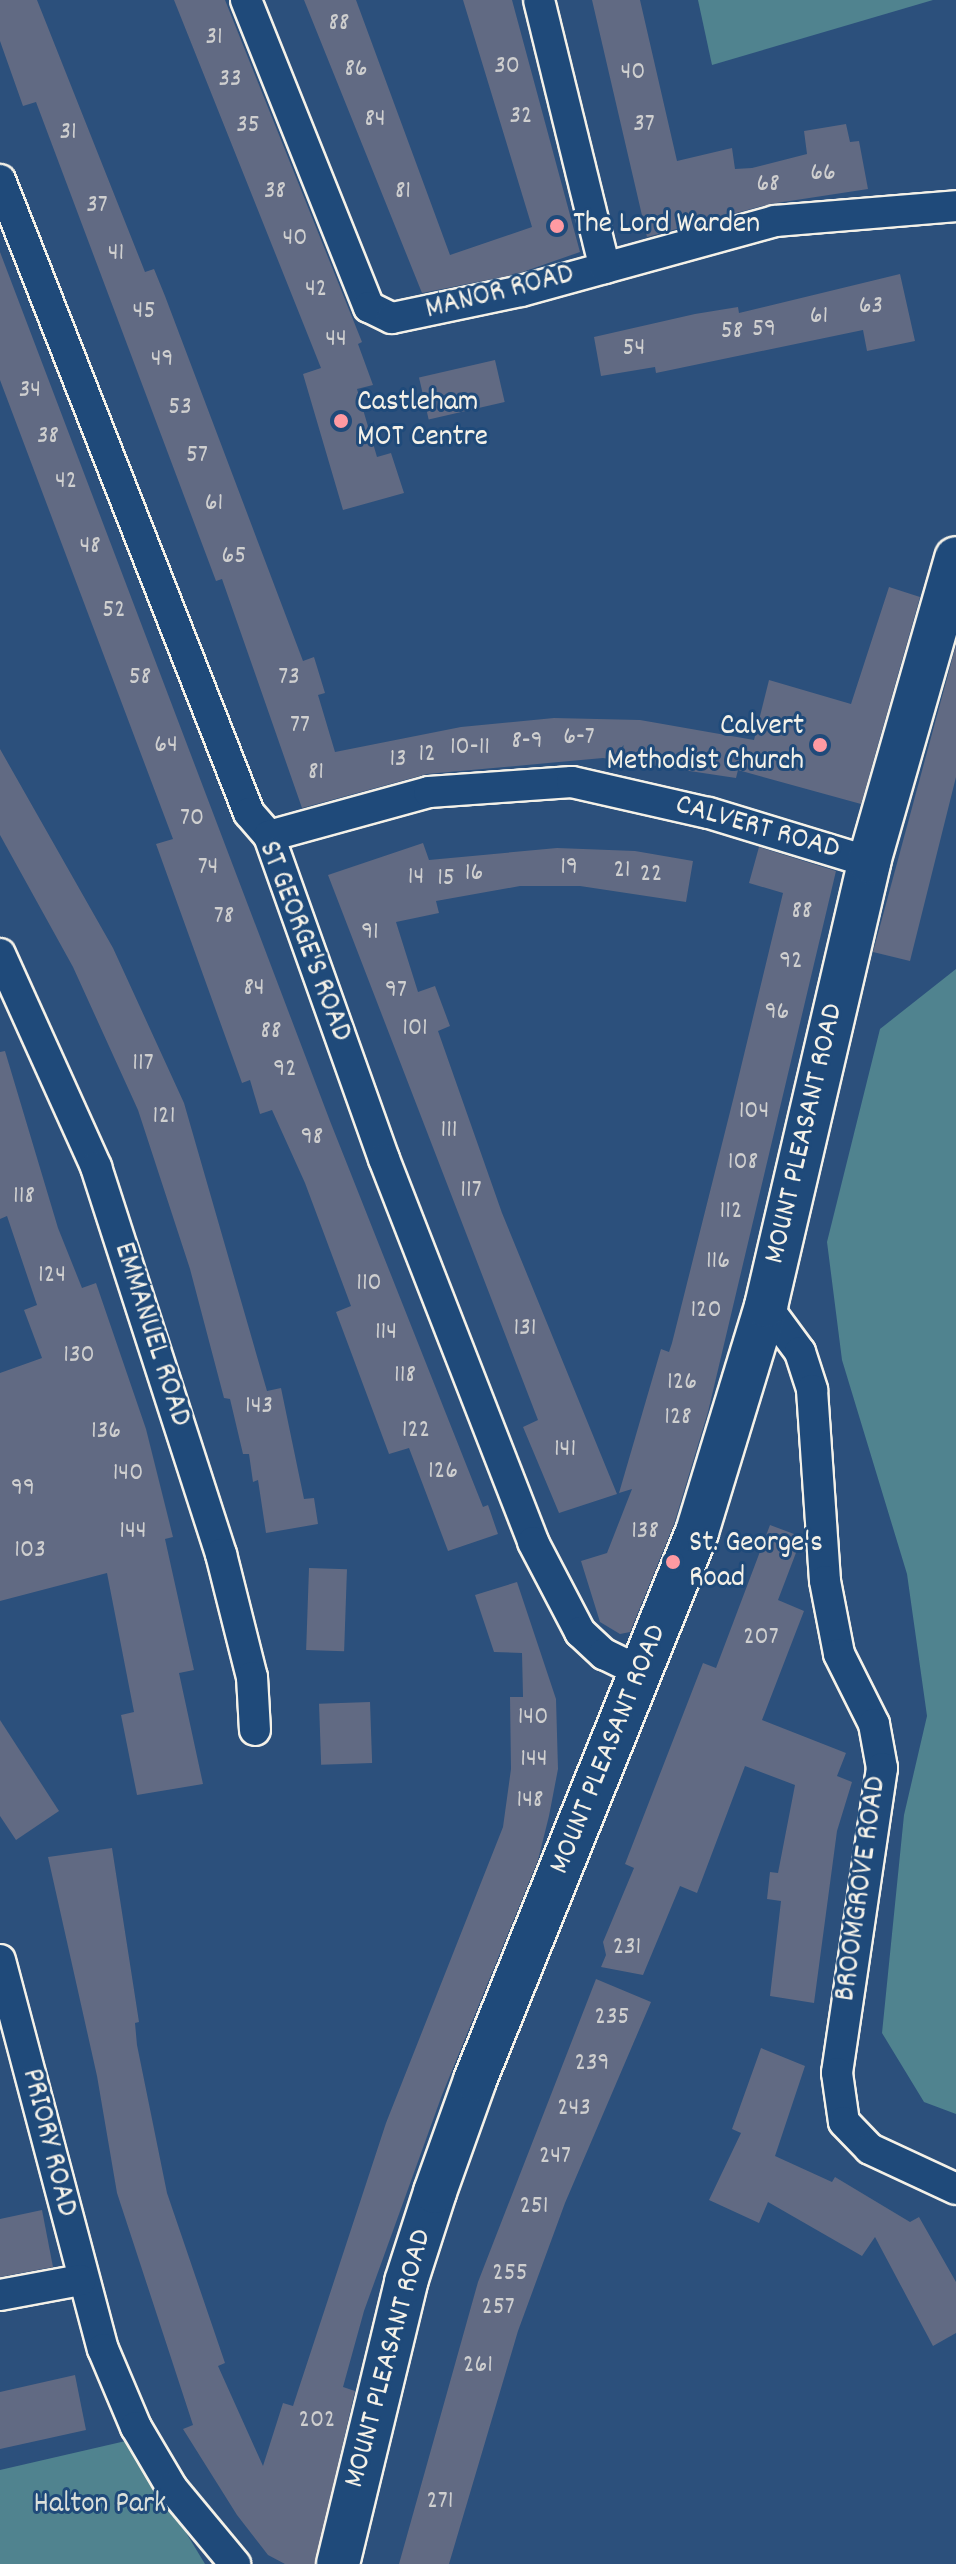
<!DOCTYPE html>
<style>
body{margin:0}
#map{position:relative;width:956px;height:2564px;overflow:hidden;background:#2c507c;font-family:Dekko,sans-serif}
div>[style]{position:absolute}
[style*='--x']{left:calc(var(--x)*1px);top:calc(var(--y)*1px);width:calc(var(--w)*1px);rotate:calc(var(--a)*1deg)}
.green>*{inset:0;background:#50838f}
.building>*{inset:0;background:#616a83;transform-origin:0 0}
.roads{filter:drop-shadow(2px 0 #f4f1e8) drop-shadow(-2px 0 #f4f1e8) drop-shadow(0 2px #f4f1e8) drop-shadow(0 -2px #f4f1e8)}
.street>*{height:30px;margin:-15px;padding:0 15px;transform-origin:15px;border-radius:15px;background:#1f4a7a}
.secondary>*{height:42px;margin:-21px;padding:0 21px;transform-origin:21px;border-radius:21px;background:#1f4a7a}
.dots>*{width:22px;height:22px;translate:-50% -50%;box-sizing:border-box;border:4px solid #1f4a7a;border-radius:50%}
span{translate:-50% -50%;white-space:nowrap;text-align:center;line-height:1.15;-webkit-text-stroke:6px #1f4a7a;paint-order:stroke}
.number-label{font-size:26px;color:#cfcfcf}
.number-label span{-webkit-text-stroke-width:0}
.poi-label{font-size:30px;color:#f4f1e8}
.left{translate:0 -50%;text-align:left}
.right{translate:-100% -50%;text-align:right}
.street-label{font-size:30px;color:#f4f1e8}
.park-label{font-size:30px;color:#dbe0db}
</style>
<div id="map">
<div class="green">
<i style="clip-path:polygon(698px 0,933px 0,712px 65px)"></i>
<i style="clip-path:polygon(956px 969px,956px 2114px,924px 2102px,882px 2033px,904px 1815px,927px 1716px,907px 1574px,842px 1360px,827px 1242px,880px 1029px)"></i>
<i style="clip-path:polygon(130px 2440px,205px 2564px,0 2564px,0 2470px)"></i>
</div>
<div class="building">
<i style="clip-path:polygon(0 0,37px 0,145px 272px,154px 269px,165px 296px,303px 661px,314px 657px,325px 693px,318px 695px,335px 752px,461px 727px,554px 718px,640px 720px,754px 740px,769px 680px,851px 704px,889px 587px,920px 597px,861px 804px,738px 770px,736px 778px,603px 758px,427px 774px,302px 808px,222px 579px,216px 581px,36px 102px,23px 106px,0 41px)"></i>
<i style="clip-path:polygon(174px 0,225px 0,362px 342px,358px 344px,373px 385px,357px 389px,377px 457px,391px 453px,404px 493px,343px 510px,303px 374px,321px 368px)"></i>
<i style="clip-path:polygon(304px 0,356px 0,450px 255px,532px 227px,463px 0,512px 0,580px 252px,517px 274px,422px 293px)"></i>
<i style="clip-path:polygon(592px 0,640px 0,677px 161px,732px 148px,735px 169px,752px 168px,807px 154px,804px 131px,846px 124px,850px 142px,859px 141px,868px 189px,770px 204px,647px 237px)"></i>
<i style="clip-path:polygon(0 252px,330px 1121px,483px 1507px,488px 1505px,498px 1534px,448px 1551px,409px 1448px,389px 1454px,336px 1312px,351px 1306px,305px 1183px,272px 1110px,260px 1114px,250px 1080px,242px 1083px,156px 844px,173px 839px,0 380px)"></i>
<i style="clip-path:polygon(900px 274px,915px 341px,867px 351px,863px 330px,656px 373px,655px 367px,601px 376px,594px 337px,695px 314px,738px 307px,739px 313px)"></i>
<i style="left:495px;top:360px;width:43px;height:78px;rotate:77deg"></i>
<i style="clip-path:polygon(956px 645px,956px 777px,910px 961px,873px 952px)"></i>
<i style="clip-path:polygon(0 749px,113px 948px,184px 1103px,267px 1391px,281px 1388px,304px 1499px,314px 1498px,318px 1524px,266px 1533px,258px 1480px,253px 1482px,249px 1454px,243px 1454px,230px 1399px,224px 1398px,190px 1269px,138px 1110px,73px 967px,0 835px)"></i>
<i style="clip-path:polygon(423px 843px,429px 860px,557px 848px,635px 851px,693px 861px,686px 902px,580px 886px,520px 886px,436px 901px,439px 913px,396px 922px,418px 992px,435px 986px,450px 1026px,438px 1031px,502px 1213px,617px 1494px,559px 1513px,523px 1427px,538px 1420px,328px 875px)"></i>
<i style="clip-path:polygon(759px 847px,836px 871px,708px 1412px,674px 1524px,630px 1632px,620px 1634px,600px 1622px,581px 1561px,607px 1553px,632px 1489px,619px 1493px,661px 1349px,669px 1352px,672px 1343px,734px 1096px,783px 893px,749px 883px)"></i>
<i style="clip-path:polygon(5px 1051px,58px 1228px,82px 1288px,96px 1283px,146px 1429px,173px 1537px,165px 1539px,194px 1670px,179px 1673px,203px 1784px,137px 1795px,121px 1715px,134px 1712px,107px 1573px,0 1601px,0 1373px,42px 1358px,24px 1310px,37px 1305px,7px 1216px,0 1219px,0 1052px)"></i>
<i style="clip-path:polygon(770px 1525px,802px 1537px,778px 1600px,804px 1611px,762px 1720px,846px 1753px,837px 1776px,852px 1782px,837px 1831px,814px 2003px,770px 1996px,781px 1901px,767px 1899px,770px 1872px,778px 1873px,795px 1785px,745px 1766px,697px 1893px,680px 1886px,643px 1975px,601px 1967px,606px 1955px,603px 1942px,634px 1868px,625px 1864px,703px 1663px,716px 1668px)"></i>
<i style="left:309px;top:1568px;width:38px;height:82px;rotate:2deg"></i>
<i style="clip-path:polygon(517px 1582px,556px 1699px,558px 1769px,549px 1816px,538px 1860px,442px 2095px,364px 2311px,343px 2387px,355px 2391px,315px 2564px,285px 2564px,268px 2555px,237px 2515px,183px 2429px,193px 2425px,117px 2193px,97px 2076px,48px 1857px,112px 1848px,139px 2022px,135px 2023px,137px 2045px,167px 2193px,225px 2363px,218px 2366px,263px 2466px,283px 2403px,293px 2406px,386px 2123px,503px 1827px,511px 1769px,510px 1697px,523px 1697px,522px 1653px,494px 1652px,475px 1595px)"></i>
<i style="left:370px;top:1702px;width:61px;height:51px;rotate:88deg"></i>
<i style="clip-path:polygon(0 1720px,59px 1811px,16px 1840px,0 1816px)"></i>
<i style="clip-path:polygon(596px 1979px,651px 2002px,565px 2203px,518px 2331px,449px 2564px,399px 2564px,478px 2282px)"></i>
<i style="clip-path:polygon(761px 2048px,805px 2066px,775px 2156px,832px 2182px,835px 2177px,910px 2222px,919px 2217px,956px 2282px,956px 2333px,933px 2346px,875px 2237px,862px 2256px,768px 2202px,759px 2223px,709px 2200px,741px 2133px,732px 2129px)"></i>
<i style="clip-path:polygon(42px 2210px,53px 2267px,0 2277px,0 2219px)"></i>
<i style="clip-path:polygon(75px 2375px,86px 2430px,0 2449px,0 2392px)"></i>
</div>
<div class="roads">
<div class="street">
<i style="--x:246;--y:0;--w:331;--a:68.2"></i>
<i style="--x:369;--y:307;--w:25;--a:26"></i>
<i style="--x:392;--y:318;--w:132;--a:-11.8"></i>
<i style="--x:521;--y:291;--w:263;--a:-15.4"></i>
<i style="--x:775;--y:221;--w:182;--a:-4.7"></i>
<i style="--x:539;--y:0;--w:276;--a:76.2"></i>
<i style="--x:0;--y:180;--w:680;--a:68.53"></i>
<i style="--x:249;--y:813;--w:30;--a:49"></i>
<i style="--x:269;--y:836;--w:343;--a:70.4"></i>
<i style="--x:384;--y:1159;--w:411;--a:68.7"></i>
<i style="--x:533;--y:1542;--w:102;--a:62.4"></i>
<i style="--x:580;--y:1632;--w:33;--a:43"></i>
<i style="--x:604;--y:1654;--w:43;--a:26"></i>
<i style="--x:269;--y:836;--w:166;--a:-15.4"></i>
<i style="--x:429;--y:792;--w:143;--a:-4"></i>
<i style="--x:572;--y:782;--w:140;--a:12.8"></i>
<i style="--x:709;--y:813;--w:167;--a:17"></i>
<i style="--x:0;--y:954;--w:234;--a:65.7"></i>
<i style="--x:96;--y:1167;--w:407;--a:72.1"></i>
<i style="--x:221;--y:1554;--w:127;--a:75.9"></i>
<i style="--x:252;--y:1677;--w:53;--a:86.8"></i>
<i style="--x:766;--y:1306;--w:57;--a:53.5"></i>
<i style="--x:800;--y:1352;--w:40;--a:72"></i>
<i style="--x:812;--y:1390;--w:191;--a:86.1"></i>
<i style="--x:825;--y:1581;--w:74;--a:79.1"></i>
<i style="--x:839;--y:1654;--w:78;--a:63.4"></i>
<i style="--x:874;--y:1724;--w:45;--a:79.7"></i>
<i style="--x:882;--y:1768;--w:308;--a:98.4"></i>
<i style="--x:837;--y:2073;--w:49;--a:81.9"></i>
<i style="--x:844;--y:2122;--w:37;--a:46"></i>
<i style="--x:870;--y:2149;--w:95;--a:24.9"></i>
<i style="--x:0;--y:1960;--w:402;--a:75.2"></i>
<i style="--x:103;--y:2349;--w:85;--a:67.1"></i>
<i style="--x:136;--y:2427;--w:71;--a:59.5"></i>
<i style="--x:172;--y:2488;--w:99;--a:50.3"></i>
<i style="--x:0;--y:2295;--w:82;--a:-10.5"></i>
</div>
<div class="secondary">
<i style="--x:338;--y:2564;--w:290;--a:-76.4"></i>
<i style="--x:406;--y:2282;--w:95;--a:-72.1"></i>
<i style="--x:435;--y:2192;--w:119;--a:-70.3"></i>
<i style="--x:475;--y:2080;--w:591;--a:-67.95"></i>
<i style="--x:697;--y:1532;--w:236;--a:-73"></i>
<i style="--x:766;--y:1306;--w:456;--a:-76.9"></i>
<i style="--x:869;--y:862;--w:316;--a:-74"></i>
</div>
</div>
<div class="dots">
<i style="left:557px;top:226px;background:#ff9aa2"></i>
<i style="left:341px;top:421px;background:#ff9aa2"></i>
<i style="left:820px;top:745px;background:#ff9aa2"></i>
<i style="left:673px;top:1562px;background:#ff9aa2"></i>
</div>
<div class="number-label">
<span style="left:339px;top:24px">88</span>
<span style="left:214px;top:38px">31</span>
<span style="left:507px;top:67px">30</span>
<span style="left:356px;top:70px">86</span>
<span style="left:633px;top:73px">40</span>
<span style="left:230px;top:80px">33</span>
<span style="left:521px;top:117px">32</span>
<span style="left:375px;top:120px">84</span>
<span style="left:644px;top:125px">37</span>
<span style="left:248px;top:126px">35</span>
<span style="left:68px;top:133px">31</span>
<span style="left:823px;top:174px">66</span>
<span style="left:768px;top:185px">68</span>
<span style="left:275px;top:192px">38</span>
<span style="left:403px;top:192px">81</span>
<span style="left:97px;top:206px">37</span>
<span style="left:295px;top:239px">40</span>
<span style="left:116px;top:254px">41</span>
<span style="left:316px;top:290px">42</span>
<span style="left:871px;top:307px">63</span>
<span style="left:144px;top:312px">45</span>
<span style="left:819px;top:317px">61</span>
<span style="left:764px;top:330px">59</span>
<span style="left:732px;top:332px">58</span>
<span style="left:336px;top:340px">44</span>
<span style="left:634px;top:349px">54</span>
<span style="left:162px;top:360px">49</span>
<span style="left:30px;top:391px">34</span>
<span style="left:180px;top:408px">53</span>
<span style="left:48px;top:437px">38</span>
<span style="left:197px;top:456px">57</span>
<span style="left:66px;top:482px">42</span>
<span style="left:214px;top:504px">61</span>
<span style="left:90px;top:547px">48</span>
<span style="left:234px;top:557px">65</span>
<span style="left:114px;top:611px">52</span>
<span style="left:140px;top:678px">58</span>
<span style="left:289px;top:678px">73</span>
<span style="left:300px;top:726px">77</span>
<span style="left:579px;top:738px">6-7</span>
<span style="left:527px;top:742px">8-9</span>
<span style="left:166px;top:746px">64</span>
<span style="left:470px;top:748px">10-11</span>
<span style="left:427px;top:755px">12</span>
<span style="left:398px;top:760px">13</span>
<span style="left:316px;top:773px">81</span>
<span style="left:192px;top:819px">70</span>
<span style="left:208px;top:868px">74</span>
<span style="left:569px;top:868px">19</span>
<span style="left:622px;top:871px">21</span>
<span style="left:474px;top:874px">16</span>
<span style="left:651px;top:875px">22</span>
<span style="left:416px;top:878px">14</span>
<span style="left:446px;top:879px">15</span>
<span style="left:802px;top:912px">88</span>
<span style="left:224px;top:917px">78</span>
<span style="left:370px;top:933px">91</span>
<span style="left:791px;top:962px">92</span>
<span style="left:254px;top:989px">84</span>
<span style="left:396px;top:991px">97</span>
<span style="left:777px;top:1013px">96</span>
<span style="left:415px;top:1029px">101</span>
<span style="left:271px;top:1032px">88</span>
<span style="left:143px;top:1064px">117</span>
<span style="left:285px;top:1070px">92</span>
<span style="left:754px;top:1112px">104</span>
<span style="left:164px;top:1117px">121</span>
<span style="left:449px;top:1131px">111</span>
<span style="left:312px;top:1138px">98</span>
<span style="left:743px;top:1163px">108</span>
<span style="left:471px;top:1191px">117</span>
<span style="left:24px;top:1197px">118</span>
<span style="left:731px;top:1212px">112</span>
<span style="left:718px;top:1262px">116</span>
<span style="left:52px;top:1276px">124</span>
<span style="left:369px;top:1284px">110</span>
<span style="left:706px;top:1311px">120</span>
<span style="left:525px;top:1329px">131</span>
<span style="left:386px;top:1333px">114</span>
<span style="left:79px;top:1356px">130</span>
<span style="left:405px;top:1376px">118</span>
<span style="left:682px;top:1383px">126</span>
<span style="left:259px;top:1407px">143</span>
<span style="left:678px;top:1418px">128</span>
<span style="left:416px;top:1431px">122</span>
<span style="left:106px;top:1432px">136</span>
<span style="left:565px;top:1450px">141</span>
<span style="left:443px;top:1472px">126</span>
<span style="left:128px;top:1474px">140</span>
<span style="left:23px;top:1489px">99</span>
<span style="left:133px;top:1532px">144</span>
<span style="left:645px;top:1532px">138</span>
<span style="left:30px;top:1551px">103</span>
<span style="left:761px;top:1638px">207</span>
<span style="left:533px;top:1718px">140</span>
<span style="left:534px;top:1760px">144</span>
<span style="left:530px;top:1801px">148</span>
<span style="left:627px;top:1948px">231</span>
<span style="left:612px;top:2018px">235</span>
<span style="left:592px;top:2064px">239</span>
<span style="left:574px;top:2109px">243</span>
<span style="left:555px;top:2157px">247</span>
<span style="left:534px;top:2207px">251</span>
<span style="left:510px;top:2274px">255</span>
<span style="left:498px;top:2308px">257</span>
<span style="left:478px;top:2366px">261</span>
<span style="left:317px;top:2421px">202</span>
<span style="left:440px;top:2502px">271</span>
</div>
<div class="poi-label">
<span class="left" style="left:573px;top:226px">The Lord Warden</span>
<span class="left" style="left:357px;top:421px">Castleham<br>MOT Centre</span>
<span class="right" style="left:804px;top:745px">Calvert<br>Methodist Church</span>
<span class="left" style="left:689px;top:1562px">St. George's<br>Road</span>
</div>
<div class="street-label">
<span style="left:500px;top:294px;rotate:-14deg">MANOR ROAD</span>
<span style="left:757px;top:829px;rotate:16deg">CALVERT ROAD</span>
<span style="left:303px;top:942px;rotate:69deg">ST GEORGE'S ROAD</span>
<span style="left:806px;top:1134px;rotate:-77deg">MOUNT PLEASANT ROAD</span>
<span style="left:150px;top:1335px;rotate:72deg">EMMANUEL ROAD</span>
<span style="left:610px;top:1750px;rotate:-68deg">MOUNT PLEASANT ROAD</span>
<span style="left:863px;top:1889px;rotate:-82deg">BROOMGROVE ROAD</span>
<span style="left:47px;top:2143px;rotate:76deg">PRIORY ROAD</span>
<span style="left:390px;top:2359px;rotate:-75deg">MOUNT PLEASANT ROAD</span>
</div>
<div class="park-label">
<span style="left:100px;top:2506px">Halton Park</span>
</div>
</div>
